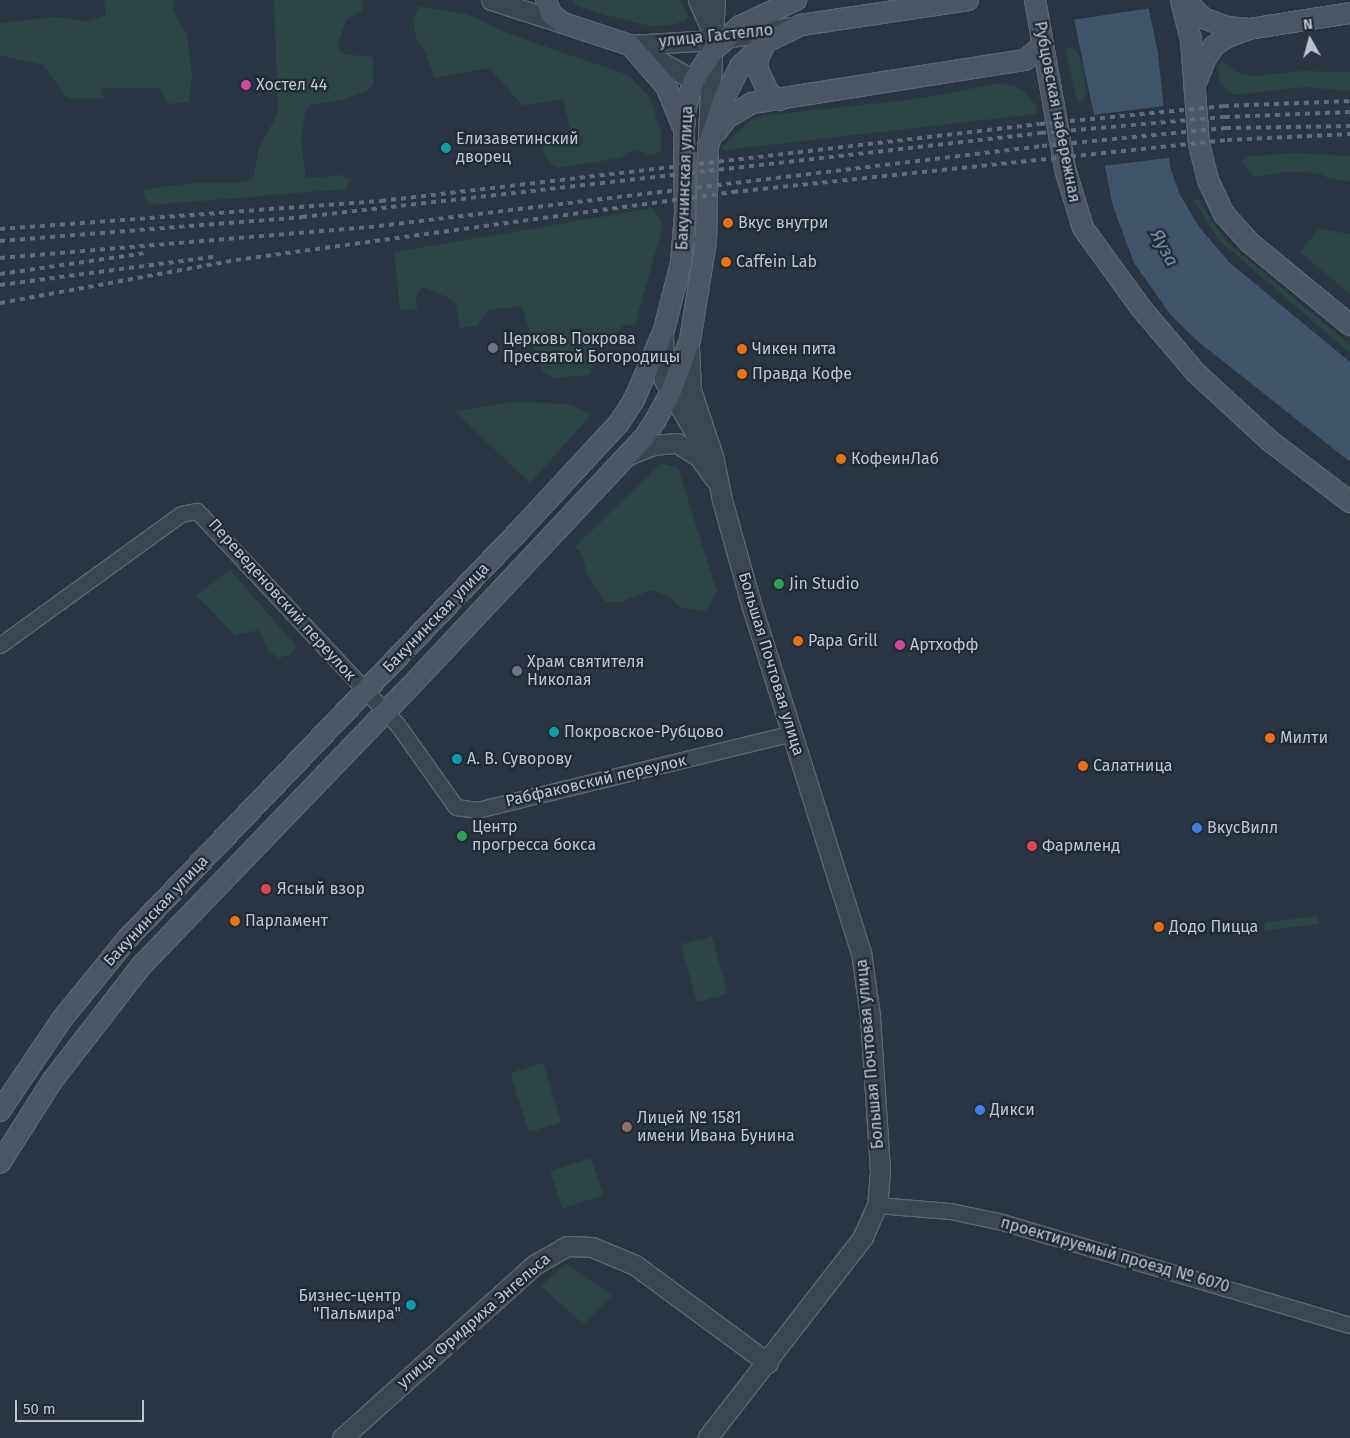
<!DOCTYPE html>
<meta charset="utf-8">
<style>
body{margin:0}
#map{position:relative;width:1350px;height:1438px;overflow:hidden;background:#293541;font-family:"Fira Sans",sans-serif}
div>[style]{position:absolute}
[style*='--x']{left:calc(var(--x)*1px);top:calc(var(--y)*1px);width:calc(var(--w)*1px);rotate:calc(var(--a)*1deg)}
.green>*{inset:0;background:#2c4343;transform-origin:0 0}
.water>*{inset:0;background:#415469}
.pier>*{inset:0;background:#293541;transform-origin:0 0}
.roads{filter:drop-shadow(1px 0 #5c656f) drop-shadow(-1px 0 #5c656f) drop-shadow(0 1px #5c656f) drop-shadow(0 -1px #5c656f)}
.minor>*{height:15px;margin:-7.5px;padding:0 7.5px;transform-origin:7.5px;border-radius:7.5px;background:#3d4751}
.tertiary>*{height:19px;margin:-9.5px;padding:0 9.5px;transform-origin:9.5px;border-radius:9.5px;background:#3d4751}
.secondary>*{height:20px;margin:-10px;padding:0 10px;transform-origin:10px;border-radius:10px;background:#4c5664}
.rail>*{height:4px;margin-top:-2px;transform-origin:0;background:repeating-linear-gradient(90deg,#606b78 0 5px,transparent 0 10px)}
.dots>*{width:14px;height:14px;translate:-50% -50%;box-sizing:border-box;border:2px solid #222c37;border-radius:50%}
span{translate:-50% -50%;white-space:nowrap;text-align:center;line-height:1.15;-webkit-text-stroke:4.5px #222c37;paint-order:stroke}
.street-label{font-size:16px;color:#bbc2cb}
.poi-label{font-size:16px;color:#bbc2cb}
.left{translate:0 -50%;text-align:left}
.right{translate:-100% -50%;text-align:right}
.water-label{font-size:18px;color:#7e94ab;font-style:italic}
.north{position:absolute;left:1285px;top:15px;width:50px;height:50px;-webkit-text-stroke:4px #222c37;paint-order:stroke;rotate:353deg;font-size:14px;font-weight:700;line-height:20px;text-align:center;color:#bbc2cb}
.north::after{content:'';display:block;margin:auto;width:18px;height:22px;background:#bbc2cb;clip-path:polygon(50% 0,100% 100%,50% 72%,0 100%)}
.scale{position:absolute;left:15px;top:1400px;width:129px;height:22px;box-sizing:border-box;border:2px solid #bbc2cb;border-top:0;padding-left:6px;font-size:15px;line-height:18px;white-space:nowrap;color:#bbc2cb;-webkit-text-stroke:4px #222c37;paint-order:stroke}
</style>
<div id="map">
<div class="green">
<i style="clip-path:polygon(104px 0,175px 0,173px 10px,187px 35px,192px 74px,189px 102px,167px 104px,160px 88px,108px 88px,102px 90px,103px 99px,67px 98px,43px 65px,0 55px,0 23px,56px 17px,86px 21px,106px 15px)"></i>
<i style="clip-path:polygon(274px 0,363px 0,362px 10px,346px 20px,337px 47px,343px 54px,373px 57px,373px 85px,367px 91px,341px 100px,310px 105px,305px 113px,301px 141px,306px 178px,343px 175px,349px 180px,346px 189px,152px 205px,145px 199px,143px 190px,191px 183px,238px 183px,248px 181px,254px 175px,259px 148px,278px 113px)"></i>
<i style="clip-path:polygon(572px 0,681px 0,688px 15px,686px 20px,673px 25px,650px 26px,605px 15px,575px 5px)"></i>
<i style="clip-path:polygon(419px 6px,466px 14px,512px 35px,628px 75px,650px 97px,661px 133px,661px 152px,648px 155px,645px 152px,630px 151px,621px 158px,558px 168px,550px 163px,542px 147px,571px 134px,563px 99px,523px 106px,489px 68px,434px 78px,426px 53px,416px 37px,413px 20px)"></i>
<i style="clip-path:polygon(1068px 47px,1076px 50px,1084px 67px,1086px 92px,1083px 101px,1078px 104px,1066px 53px)"></i>
<i style="clip-path:polygon(1223px 62px,1238px 73px,1255px 76px,1302px 71px,1350px 72px,1350px 91px,1304px 87px,1234px 95px,1220px 84px,1218px 64px)"></i>
<i style="clip-path:polygon(996px 84px,1013px 85px,1024px 91px,1037px 107px,1036px 114px,725px 150px,722px 147px,754px 117px,916px 99px)"></i>
<i style="clip-path:polygon(1298px 153px,1350px 156px,1350px 181px,1330px 179px,1318px 173px,1285px 172px,1254px 177px,1241px 162px,1250px 156px)"></i>
<i style="clip-path:polygon(1198px 199px,1225px 240px,1350px 345px,1350px 353px,1219px 240px,1194px 201px)"></i>
<i style="clip-path:polygon(653px 208px,663px 225px,635px 325px,624px 325px,609px 342px,593px 352px,590px 375px,553px 378px,544px 373px,538px 362px,522px 306px,488px 310px,477px 326px,460px 328px,456px 304px,447px 297px,422px 287px,416px 297px,417px 309px,400px 310px,394px 252px)"></i>
<i style="clip-path:polygon(1319px 229px,1350px 234px,1350px 294px,1300px 252px)"></i>
<i style="clip-path:polygon(514px 402px,571px 404px,591px 415px,530px 483px,454px 411px)"></i>
<i style="clip-path:polygon(661px 463px,678px 468px,717px 592px,706px 611px,681px 608px,669px 596px,650px 590px,621px 602px,605px 602px,587px 574px,582px 554px,575px 547px)"></i>
<i style="clip-path:polygon(230px 570px,296px 646px,291px 654px,279px 658px,269px 652px,259px 630px,235px 635px,196px 595px)"></i>
<i style="left:1318px;top:916px;width:8px;height:54px;rotate:83deg"></i>
<i style="left:712px;top:936px;width:60px;height:32px;rotate:75deg"></i>
<i style="left:543px;top:1063px;width:62px;height:34px;rotate:73deg"></i>
<i style="left:591px;top:1158px;width:39px;height:43px;rotate:72deg"></i>
<i style="clip-path:polygon(566px 1264px,612px 1295px,583px 1324px,541px 1286px)"></i>
</div>
<div class="water">
<i style="clip-path:polygon(1070px 0,1147px 0,1158px 53px,1170px 167px,1180px 195px,1200px 228px,1229px 262px,1350px 362px,1350px 462px,1195px 339px,1170px 314px,1134px 263px,1113px 206px)"></i>
</div>
<div class="pier">
<i style="clip-path:polygon(1068px 0,1149px 0,1151px 8px,1072px 20px)"></i>
<i style="left:1165px;top:106px;width:52px;height:73px;rotate:83deg"></i>
</div>
<div class="roads">
<div class="minor">
<i style="--x:0;--y:645;--w:223;--a:-35.9"></i>
<i style="--x:181;--y:514;--w:16;--a:-11"></i>
<i style="--x:197;--y:511;--w:292;--a:46.8"></i>
<i style="--x:397;--y:724;--w:102;--a:54.6"></i>
<i style="--x:456;--y:807;--w:21;--a:8"></i>
<i style="--x:477;--y:810;--w:325;--a:-13.7"></i>
<i style="--x:877;--y:1205;--w:73;--a:4.7"></i>
<i style="--x:950;--y:1211;--w:53;--a:11.9"></i>
<i style="--x:1002;--y:1222;--w:363;--a:16.5"></i>
</div>
<div class="tertiary">
<i style="--x:491;--y:0;--w:76;--a:17.7"></i>
<i style="--x:698;--y:0;--w:32;--a:66"></i>
<i style="--x:630;--y:45;--w:84;--a:-3.4"></i>
<i style="--x:714;--y:40;--w:77;--a:-9.7"></i>
<i style="--x:631;--y:45;--w:88;--a:29.2"></i>
<i style="--x:708;--y:136;--w:136;--a:-87.1"></i>
<i style="--x:663;--y:335;--w:45;--a:88.7"></i>
<i style="--x:664;--y:380;--w:73;--a:59.6"></i>
<i style="--x:689;--y:348;--w:42;--a:87.3"></i>
<i style="--x:691;--y:390;--w:70;--a:71.6"></i>
<i style="--x:713;--y:456;--w:45;--a:78.4"></i>
<i style="--x:722;--y:500;--w:108;--a:74.4"></i>
<i style="--x:751;--y:604;--w:365;--a:72.5"></i>
<i style="--x:861;--y:952;--w:65;--a:82"></i>
<i style="--x:870;--y:1016;--w:156;--a:86.3"></i>
<i style="--x:880;--y:1172;--w:33;--a:95"></i>
<i style="--x:877;--y:1205;--w:35;--a:114"></i>
<i style="--x:863;--y:1237;--w:254;--a:127.8"></i>
<i style="--x:626;--y:456;--w:29;--a:-22"></i>
<i style="--x:653;--y:445;--w:24;--a:-5"></i>
<i style="--x:677;--y:443;--w:26;--a:32"></i>
<i style="--x:699;--y:457;--w:27;--a:54"></i>
<i style="--x:342;--y:1438;--w:258;--a:-42"></i>
<i style="--x:534;--y:1265;--w:38;--a:-30"></i>
<i style="--x:567;--y:1246;--w:25;--a:2"></i>
<i style="--x:592;--y:1247;--w:47;--a:22.7"></i>
<i style="--x:635;--y:1265;--w:165;--a:36.4"></i>
</div>
<div class="secondary">
<i style="--x:546;--y:0;--w:15;--a:70"></i>
<i style="--x:551;--y:14;--w:15;--a:37"></i>
<i style="--x:563;--y:23;--w:71;--a:18.2"></i>
<i style="--x:630;--y:45;--w:55;--a:48.7"></i>
<i style="--x:666;--y:86;--w:42;--a:67.7"></i>
<i style="--x:1035;--y:0;--w:172;--a:79.9"></i>
<i style="--x:1065;--y:169;--w:62;--a:73"></i>
<i style="--x:1083;--y:228;--w:99;--a:54.1"></i>
<i style="--x:1141;--y:308;--w:84;--a:49.8"></i>
<i style="--x:1195;--y:372;--w:102;--a:42.6"></i>
<i style="--x:1270;--y:441;--w:101;--a:37.3"></i>
<i style="--x:1181;--y:0;--w:41;--a:76"></i>
<i style="--x:1191;--y:40;--w:104;--a:85.6"></i>
<i style="--x:1199;--y:144;--w:37;--a:76"></i>
<i style="--x:1208;--y:180;--w:38;--a:65"></i>
<i style="--x:1224;--y:214;--w:38;--a:48"></i>
<i style="--x:1249;--y:242;--w:131;--a:39.4"></i>
<i style="--x:1185;--y:0;--w:25;--a:45"></i>
<i style="--x:1203;--y:18;--w:25;--a:21"></i>
<i style="--x:1226;--y:27;--w:21;--a:5"></i>
<i style="--x:766;--y:42;--w:15;--a:118"></i>
<i style="--x:759;--y:55;--w:13;--a:99"></i>
<i style="--x:757;--y:68;--w:26;--a:65"></i>
<i style="--x:768;--y:92;--w:14;--a:36"></i>
<i style="--x:1197;--y:80;--w:24;--a:-68"></i>
<i style="--x:1206;--y:58;--w:14;--a:-56"></i>
<i style="--x:1214;--y:46;--w:16;--a:-35"></i>
<i style="--x:1227;--y:37;--w:23;--a:-20"></i>
<i style="--x:1249;--y:29;--w:102;--a:-9"></i>
<i style="--x:716;--y:132;--w:18;--a:-52"></i>
<i style="--x:727;--y:118;--w:29;--a:-31"></i>
<i style="--x:752;--y:103;--w:276;--a:-9"></i>
<i style="--x:1025;--y:60;--w:19;--a:-39"></i>
<i style="--x:1040;--y:48;--w:12;--a:-81"></i>
<i style="--x:0;--y:1111;--w:111;--a:-56"></i>
<i style="--x:62;--y:1019;--w:104;--a:-50.8"></i>
<i style="--x:128;--y:938;--w:563;--a:-46.15"></i>
<i style="--x:518;--y:532;--w:149;--a:-47.2"></i>
<i style="--x:619;--y:423;--w:27;--a:-57"></i>
<i style="--x:634;--y:400;--w:76;--a:-66.8"></i>
<i style="--x:664;--y:330;--w:69;--a:-75.8"></i>
<i style="--x:681;--y:263;--w:49;--a:-85.3"></i>
<i style="--x:685;--y:214;--w:85;--a:-90.7"></i>
<i style="--x:684;--y:129;--w:23;--a:-85"></i>
<i style="--x:686;--y:106;--w:27;--a:-73"></i>
<i style="--x:694;--y:80;--w:35;--a:-57"></i>
<i style="--x:713;--y:51;--w:37;--a:-43"></i>
<i style="--x:740;--y:26;--w:62;--a:-24.9"></i>
<i style="--x:0;--y:1163;--w:97;--a:-57.6"></i>
<i style="--x:52;--y:1081;--w:147;--a:-52.2"></i>
<i style="--x:142;--y:965;--w:380;--a:-46.1"></i>
<i style="--x:406;--y:691;--w:346;--a:-46.8"></i>
<i style="--x:643;--y:439;--w:22;--a:-56"></i>
<i style="--x:655;--y:421;--w:31;--a:-61"></i>
<i style="--x:670;--y:394;--w:58;--a:-69.7"></i>
<i style="--x:690;--y:340;--w:100;--a:-80.8"></i>
<i style="--x:706;--y:241;--w:95;--a:-88.8"></i>
<i style="--x:708;--y:146;--w:51;--a:-71.6"></i>
<i style="--x:724;--y:98;--w:36;--a:-63"></i>
<i style="--x:740;--y:66;--w:35;--a:-43"></i>
<i style="--x:766;--y:42;--w:39;--a:-26"></i>
<i style="--x:801;--y:25;--w:169;--a:-8.5"></i>
</div>
</div>
<div class="rail">
<i style="--x:0;--y:229;--w:382;--a:-4.2"></i>
<i style="--x:381;--y:201;--w:663;--a:-6.66"></i>
<i style="--x:1040;--y:124;--w:185;--a:-5.6"></i>
<i style="--x:1224;--y:106;--w:126;--a:-2.3"></i>
<i style="--x:0;--y:241;--w:303;--a:-4.5"></i>
<i style="--x:302;--y:217;--w:744;--a:-6.48"></i>
<i style="--x:1041;--y:133;--w:185;--a:-5"></i>
<i style="--x:1225;--y:117;--w:125;--a:-2.3"></i>
<i style="--x:0;--y:258;--w:380;--a:-4.8"></i>
<i style="--x:379;--y:226;--w:668;--a:-6.88"></i>
<i style="--x:1042;--y:146;--w:185;--a:-5.6"></i>
<i style="--x:1226;--y:128;--w:124;--a:-0.9"></i>
<i style="--x:0;--y:274;--w:147;--a:-8.2"></i>
<i style="--x:0;--y:285;--w:216;--a:-7.5"></i>
<i style="--x:0;--y:303;--w:240;--a:-10.3"></i>
<i style="--x:236;--y:260;--w:502;--a:-7.79"></i>
<i style="--x:733;--y:192;--w:497;--a:-6"></i>
<i style="--x:1227;--y:140;--w:123;--a:-2.8"></i>
</div>
<div class="dots">
<i style="left:246px;top:85px;background:#d1479c"></i>
<i style="left:446px;top:148px;background:#0f9aa8"></i>
<i style="left:728px;top:223px;background:#e8710a"></i>
<i style="left:726px;top:262px;background:#e8710a"></i>
<i style="left:493px;top:348px;background:#6b7280"></i>
<i style="left:742px;top:349px;background:#e8710a"></i>
<i style="left:742px;top:374px;background:#e8710a"></i>
<i style="left:841px;top:459px;background:#e8710a"></i>
<i style="left:779px;top:584px;background:#2e9e5b"></i>
<i style="left:798px;top:641px;background:#e8710a"></i>
<i style="left:900px;top:645px;background:#d1479c"></i>
<i style="left:517px;top:671px;background:#6b7280"></i>
<i style="left:554px;top:732px;background:#0f9aa8"></i>
<i style="left:1270px;top:738px;background:#e8710a"></i>
<i style="left:457px;top:759px;background:#0f9aa8"></i>
<i style="left:1083px;top:766px;background:#e8710a"></i>
<i style="left:1197px;top:828px;background:#3f7fe0"></i>
<i style="left:462px;top:836px;background:#2e9e5b"></i>
<i style="left:1032px;top:846px;background:#e0444e"></i>
<i style="left:266px;top:889px;background:#e0444e"></i>
<i style="left:235px;top:921px;background:#e8710a"></i>
<i style="left:1159px;top:927px;background:#e8710a"></i>
<i style="left:980px;top:1110px;background:#3f7fe0"></i>
<i style="left:627px;top:1127px;background:#8d6e63"></i>
<i style="left:411px;top:1305px;background:#0f9aa8"></i>
</div>
<div class="street-label">
<span style="left:716px;top:36px;rotate:-6deg">улица Гастелло</span>
<span style="left:1057px;top:112px;rotate:79deg">Рубцовская набережная</span>
<span style="left:685px;top:178px;rotate:-88deg">Бакунинская улица</span>
<span style="left:282px;top:600px;rotate:48deg">Переведеновский переулок</span>
<span style="left:436px;top:618px;rotate:-46deg">Бакунинская улица</span>
<span style="left:771px;top:664px;rotate:73deg">Большая Почтовая улица</span>
<span style="left:596px;top:781px;rotate:-13deg">Рабфаковский переулок</span>
<span style="left:156px;top:911px;rotate:-47deg">Бакунинская улица</span>
<span style="left:870px;top:1054px;rotate:-95deg">Большая Почтовая улица</span>
<span style="left:1115px;top:1255px;rotate:16deg">проектируемый проезд № 6070</span>
<span style="left:474px;top:1321px;rotate:-41deg">улица Фридриха Энгельса</span>
</div>
<div class="poi-label">
<span class="left" style="left:256px;top:85px">Хостел 44</span>
<span class="left" style="left:456px;top:148px">Елизаветинский<br>дворец</span>
<span class="left" style="left:738px;top:223px">Вкус внутри</span>
<span class="left" style="left:736px;top:262px">Caffein Lab</span>
<span class="left" style="left:503px;top:348px">Церковь Покрова<br>Пресвятой Богородицы</span>
<span class="left" style="left:752px;top:349px">Чикен пита</span>
<span class="left" style="left:752px;top:374px">Правда Кофе</span>
<span class="left" style="left:851px;top:459px">КофеинЛаб</span>
<span class="left" style="left:789px;top:584px">Jin Studio</span>
<span class="left" style="left:808px;top:641px">Papa Grill</span>
<span class="left" style="left:910px;top:645px">Артхофф</span>
<span class="left" style="left:527px;top:671px">Храм святителя<br>Николая</span>
<span class="left" style="left:564px;top:732px">Покровское-Рубцово</span>
<span class="left" style="left:1280px;top:738px">Милти</span>
<span class="left" style="left:467px;top:759px">А. В. Суворову</span>
<span class="left" style="left:1093px;top:766px">Салатница</span>
<span class="left" style="left:472px;top:836px">Центр<br>прогресса бокса</span>
<span class="left" style="left:1207px;top:828px">ВкусВилл</span>
<span class="left" style="left:1042px;top:846px">Фармленд</span>
<span class="left" style="left:277px;top:889px">Ясный взор</span>
<span class="left" style="left:245px;top:921px">Парламент</span>
<span class="left" style="left:1169px;top:927px">Додо Пицца</span>
<span class="left" style="left:990px;top:1110px">Дикси</span>
<span class="left" style="left:637px;top:1127px">Лицей № 1581<br>имени Ивана Бунина</span>
<span class="right" style="left:401px;top:1305px">Бизнес-центр<br>"Пальмира"</span>
</div>
<div class="water-label">
<span style="left:1164px;top:248px;rotate:62deg">Яуза</span>
</div>
<div class="north">N</div>
<div class="scale">50 m</div>
</div>
